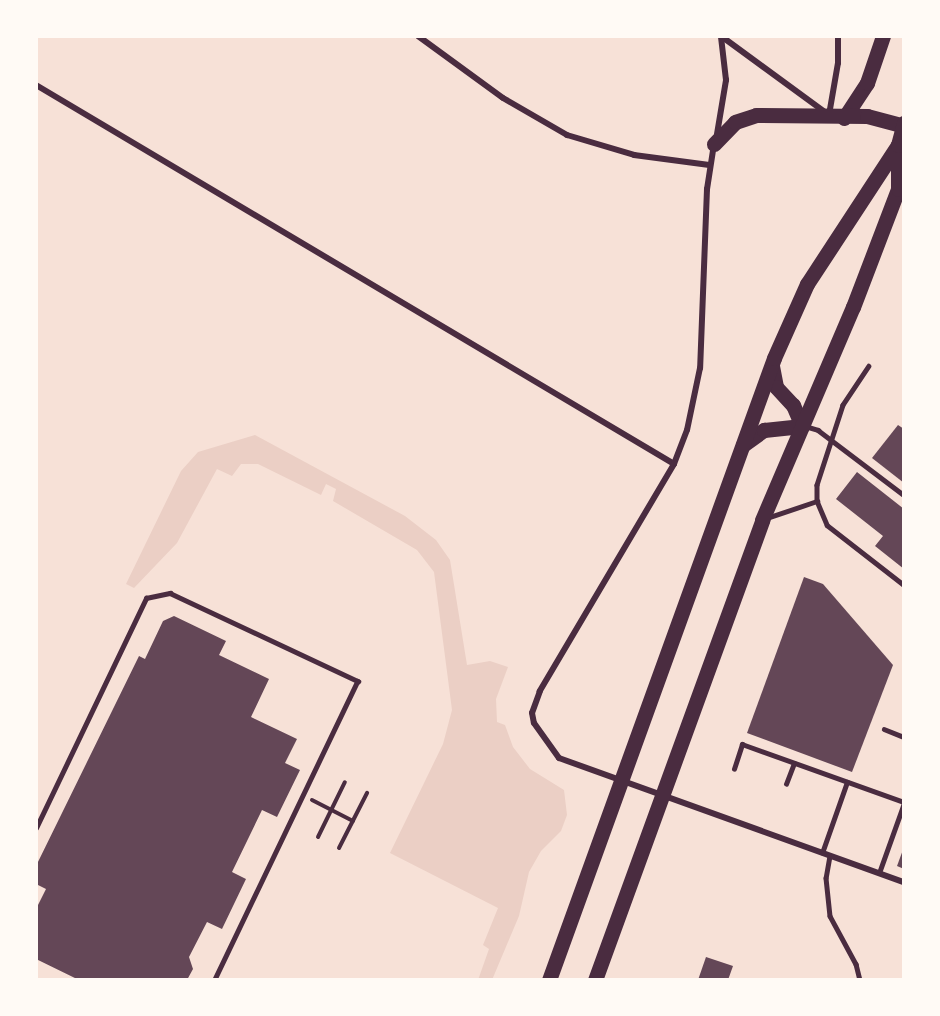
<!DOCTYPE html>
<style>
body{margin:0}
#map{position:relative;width:940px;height:1016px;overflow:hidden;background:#f7e1d7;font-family:Poppins,sans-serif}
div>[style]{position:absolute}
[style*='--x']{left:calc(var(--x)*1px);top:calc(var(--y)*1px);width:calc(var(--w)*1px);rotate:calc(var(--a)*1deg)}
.green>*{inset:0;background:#ebcfc5}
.building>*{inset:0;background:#644757}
.path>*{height:4px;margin:-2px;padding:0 2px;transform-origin:2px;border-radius:2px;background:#4a2c40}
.service>*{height:4.5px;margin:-2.25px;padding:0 2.25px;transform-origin:2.25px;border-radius:2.25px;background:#4a2c40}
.minor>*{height:6px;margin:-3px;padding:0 3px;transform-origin:3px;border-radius:3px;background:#4a2c40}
.primary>*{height:15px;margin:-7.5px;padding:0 7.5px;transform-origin:7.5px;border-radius:7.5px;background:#4a2c40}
span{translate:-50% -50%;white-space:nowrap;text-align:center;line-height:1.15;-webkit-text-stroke:4.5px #fffaf5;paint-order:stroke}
.frame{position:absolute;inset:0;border:38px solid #fffaf5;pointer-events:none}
</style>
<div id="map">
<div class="green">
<i style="clip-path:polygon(255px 435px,405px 516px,436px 540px,450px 560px,467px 665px,490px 661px,508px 667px,496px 699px,497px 722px,505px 725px,513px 747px,530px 769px,564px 790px,567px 815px,561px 831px,541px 851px,529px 872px,519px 916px,492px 980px,478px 980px,489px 949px,483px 945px,498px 908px,390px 853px,443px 744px,452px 710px,434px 572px,417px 550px,333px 501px,336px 489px,326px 484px,321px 495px,258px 464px,241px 464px,232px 476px,217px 469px,177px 543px,134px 588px,126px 584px,181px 471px,198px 452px)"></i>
</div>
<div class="building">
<i style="clip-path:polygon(898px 425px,904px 429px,904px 483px,872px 458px)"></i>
<i style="clip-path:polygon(857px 472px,904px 509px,904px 569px,875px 546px,883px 536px,836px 499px)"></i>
<i style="clip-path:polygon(804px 577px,823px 584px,893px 665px,852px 772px,747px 733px)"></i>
<i style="clip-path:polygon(174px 616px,226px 641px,219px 655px,269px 679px,251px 717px,297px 739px,285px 763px,300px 770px,277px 817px,262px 810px,232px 872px,246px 879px,222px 929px,207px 922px,189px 957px,193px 969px,187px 980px,79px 980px,36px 959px,36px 909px,46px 889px,36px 884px,36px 866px,139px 656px,145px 659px,163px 621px)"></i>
<i style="clip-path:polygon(904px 847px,904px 869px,897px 866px)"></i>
<i style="clip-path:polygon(706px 957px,733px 966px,728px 980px,698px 980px)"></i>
</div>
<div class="path">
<i style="--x:312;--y:800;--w:46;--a:27.1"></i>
<i style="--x:318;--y:837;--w:61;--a:-63.9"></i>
<i style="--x:339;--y:848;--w:62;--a:-63"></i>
</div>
<div class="service">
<i style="--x:869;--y:366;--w:47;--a:123.7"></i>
<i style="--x:843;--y:405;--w:84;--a:108"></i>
<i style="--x:817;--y:485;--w:16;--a:90"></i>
<i style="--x:817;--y:501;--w:26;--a:67"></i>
<i style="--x:827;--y:525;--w:98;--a:37.9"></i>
<i style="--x:805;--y:426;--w:14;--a:17"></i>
<i style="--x:818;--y:430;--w:108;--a:37.1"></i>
<i style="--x:767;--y:518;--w:53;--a:-18.8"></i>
<i style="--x:884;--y:729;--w:22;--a:22"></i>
<i style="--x:734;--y:769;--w:26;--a:-72"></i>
<i style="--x:742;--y:744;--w:172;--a:19.7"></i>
<i style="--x:786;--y:784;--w:22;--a:-69"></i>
<i style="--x:36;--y:828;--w:255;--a:-64.4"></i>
<i style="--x:146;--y:598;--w:25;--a:-12"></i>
<i style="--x:170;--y:593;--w:208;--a:25.1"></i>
<i style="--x:358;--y:681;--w:331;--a:115.6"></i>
<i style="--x:822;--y:853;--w:75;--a:-70.6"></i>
<i style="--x:830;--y:856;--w:22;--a:100"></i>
<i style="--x:826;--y:878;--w:38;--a:84"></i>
<i style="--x:830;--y:916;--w:55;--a:61.6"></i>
<i style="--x:856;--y:964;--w:16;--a:76"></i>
<i style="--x:879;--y:873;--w:74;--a:-70.3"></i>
</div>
<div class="minor">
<i style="--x:418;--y:36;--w:105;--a:36.1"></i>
<i style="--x:503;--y:98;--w:74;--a:30"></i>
<i style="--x:567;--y:135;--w:70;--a:16.6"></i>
<i style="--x:634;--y:155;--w:76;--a:7.6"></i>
<i style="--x:721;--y:36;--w:134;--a:36.2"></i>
<i style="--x:829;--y:115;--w:53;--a:-80.2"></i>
<i style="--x:838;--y:63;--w:27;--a:-90"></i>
<i style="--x:36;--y:85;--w:742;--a:30.71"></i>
<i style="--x:717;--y:134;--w:55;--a:-80.5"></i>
<i style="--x:726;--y:80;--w:43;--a:-96.6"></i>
<i style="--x:714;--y:144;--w:46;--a:98.8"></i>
<i style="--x:707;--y:189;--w:179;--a:92.2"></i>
<i style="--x:700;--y:368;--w:63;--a:101.8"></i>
<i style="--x:687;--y:430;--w:36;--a:111"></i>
<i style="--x:674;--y:464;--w:264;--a:120.6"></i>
<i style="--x:540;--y:691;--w:23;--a:110"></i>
<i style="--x:532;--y:713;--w:10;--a:79"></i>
<i style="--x:534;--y:723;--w:43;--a:54.5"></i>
<i style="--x:559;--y:758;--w:367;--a:19.8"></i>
</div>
<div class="primary">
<i style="--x:844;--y:118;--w:42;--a:-56.7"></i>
<i style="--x:867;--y:83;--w:50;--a:-71.2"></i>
<i style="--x:714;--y:144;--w:30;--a:-46"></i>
<i style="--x:735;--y:122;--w:22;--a:-18"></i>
<i style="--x:756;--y:115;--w:111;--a:0.5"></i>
<i style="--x:867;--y:116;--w:38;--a:15"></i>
<i style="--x:772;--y:366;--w:21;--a:79"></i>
<i style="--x:776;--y:387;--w:25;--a:47"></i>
<i style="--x:793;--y:405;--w:23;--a:67"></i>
<i style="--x:743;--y:445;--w:26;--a:-36"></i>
<i style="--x:764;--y:430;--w:38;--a:-6"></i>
<i style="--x:549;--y:980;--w:661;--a:-70.11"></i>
<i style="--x:774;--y:358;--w:81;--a:-66"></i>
<i style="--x:807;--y:284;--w:166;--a:-56.8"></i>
<i style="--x:595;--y:980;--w:489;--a:-70"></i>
<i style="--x:762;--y:520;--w:232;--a:-66.9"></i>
<i style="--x:853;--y:307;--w:126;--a:-69.1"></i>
<i style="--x:898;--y:189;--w:44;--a:-90"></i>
<i style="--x:898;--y:145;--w:23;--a:-75"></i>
</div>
<div class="frame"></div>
</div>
